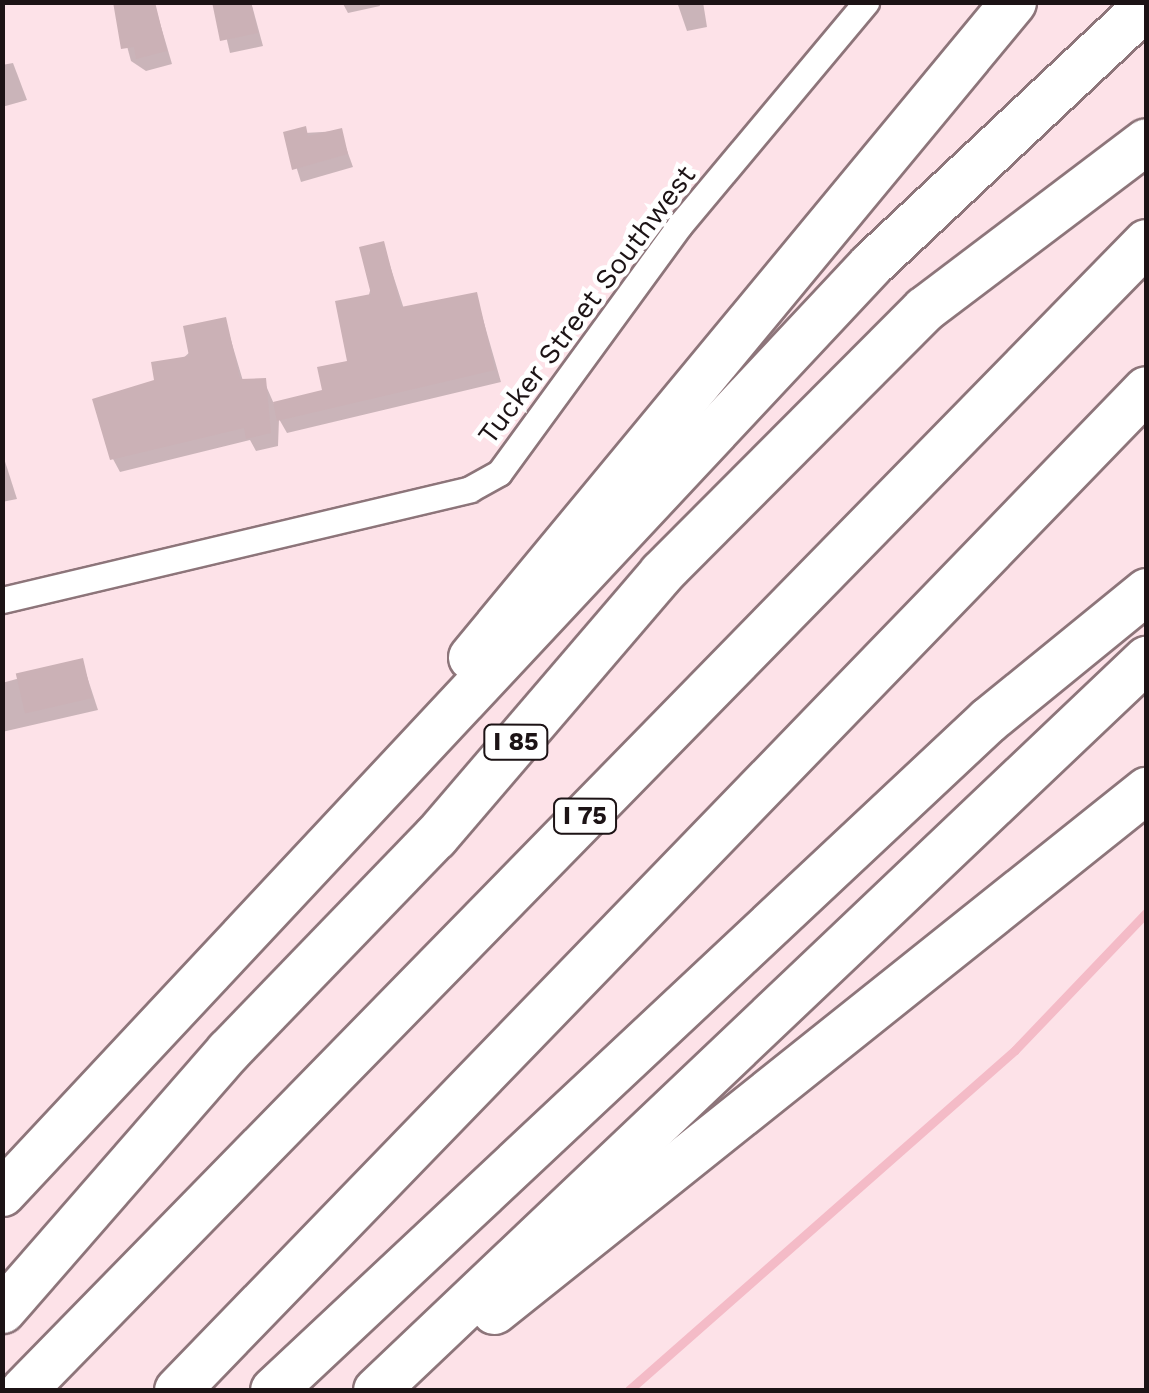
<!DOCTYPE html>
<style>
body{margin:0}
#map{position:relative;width:1149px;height:1393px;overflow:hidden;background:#fde2e8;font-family:"Work Sans",sans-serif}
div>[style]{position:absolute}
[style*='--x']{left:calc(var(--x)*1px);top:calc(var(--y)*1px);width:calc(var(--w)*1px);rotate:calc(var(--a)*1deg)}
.shadow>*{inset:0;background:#0003}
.stream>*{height:9px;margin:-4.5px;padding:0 4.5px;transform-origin:4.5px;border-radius:4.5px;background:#f4bbc7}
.building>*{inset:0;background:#cbb1b6;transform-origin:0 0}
.roads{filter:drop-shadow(2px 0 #8d757a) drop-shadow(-2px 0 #8d757a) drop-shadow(0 2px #8d757a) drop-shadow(0 -2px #8d757a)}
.street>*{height:25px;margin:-12.5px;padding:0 12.5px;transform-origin:12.5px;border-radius:12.5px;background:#fff}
.highway>*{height:45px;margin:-22.5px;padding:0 22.5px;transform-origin:22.5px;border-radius:22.5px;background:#fff}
span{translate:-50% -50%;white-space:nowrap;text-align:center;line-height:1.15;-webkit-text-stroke:9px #fff;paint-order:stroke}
.shield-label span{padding:2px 8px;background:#fff;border:2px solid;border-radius:8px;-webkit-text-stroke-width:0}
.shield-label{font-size:25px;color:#1c1315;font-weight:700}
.street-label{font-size:28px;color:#1c1315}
.frame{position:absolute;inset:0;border:5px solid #1c1315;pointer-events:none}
</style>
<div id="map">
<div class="shadow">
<i style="clip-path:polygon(115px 2px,155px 6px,172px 64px,146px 71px,131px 61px)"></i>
<i style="clip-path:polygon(218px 2px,251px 2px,263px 46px,230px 53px)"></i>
<i style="clip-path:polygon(342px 2px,379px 2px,380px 6px,348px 13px)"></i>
<i style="clip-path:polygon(677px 2px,703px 2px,707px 27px,687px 31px)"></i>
<i style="clip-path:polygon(13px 63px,27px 100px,2px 107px,2px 65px)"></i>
<i style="clip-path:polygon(340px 131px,353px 167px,301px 182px,286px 134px)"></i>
<i style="clip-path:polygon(383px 244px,404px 309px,476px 295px,501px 382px,287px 433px,279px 419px,278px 446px,256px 451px,250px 440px,120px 472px,113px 459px,157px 382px,225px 320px,243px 381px,264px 381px,274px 404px,325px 392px,350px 363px)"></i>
<i style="clip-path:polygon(2px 452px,17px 499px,2px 502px)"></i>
<i style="clip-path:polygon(82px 661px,98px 710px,2px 732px,2px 683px)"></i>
</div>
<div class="stream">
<i style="--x:629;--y:1390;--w:514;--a:-41.37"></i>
<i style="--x:1015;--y:1050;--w:190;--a:-46.3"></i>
</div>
<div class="building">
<i style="clip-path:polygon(113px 2px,155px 2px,167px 51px,136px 59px,134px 47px,121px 49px)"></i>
<i style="clip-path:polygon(212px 2px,251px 2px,258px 33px,220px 41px)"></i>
<i style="clip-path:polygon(306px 126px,308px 136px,342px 128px,348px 154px,292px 170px,283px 132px)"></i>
<i style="clip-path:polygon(384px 241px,401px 307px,477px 292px,495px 370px,277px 421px,273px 402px,322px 390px,317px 367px,347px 361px,335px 301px,371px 294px,359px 247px)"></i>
<i style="clip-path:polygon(226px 317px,240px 379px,266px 378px,271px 433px,246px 439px,244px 428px,110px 460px,92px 399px,154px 380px,151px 362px,189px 356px,183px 326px)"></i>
<i style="left:83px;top:658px;width:41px;height:69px;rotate:77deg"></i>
</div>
<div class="roads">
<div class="street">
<i style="--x:2;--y:600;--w:481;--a:-13.3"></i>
<i style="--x:470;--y:489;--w:33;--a:-29"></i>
<i style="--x:499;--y:473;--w:306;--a:-53.9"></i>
<i style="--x:679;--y:226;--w:292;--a:-50.1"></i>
</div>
<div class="highway">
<i style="--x:471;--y:657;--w:850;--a:-50.39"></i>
<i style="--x:2;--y:1193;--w:1272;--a:-46.91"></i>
<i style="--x:871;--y:264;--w:377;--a:-43.2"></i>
<i style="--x:2;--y:1310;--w:344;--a:-48.9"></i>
<i style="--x:228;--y:1051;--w:298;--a:-46"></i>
<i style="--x:435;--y:837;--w:348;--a:-49.4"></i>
<i style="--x:661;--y:573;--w:373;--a:-45.1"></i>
<i style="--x:924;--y:309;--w:278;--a:-37.1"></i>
<i style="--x:494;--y:1311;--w:835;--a:-38.63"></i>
<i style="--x:23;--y:1390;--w:1606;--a:-45.63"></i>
<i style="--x:177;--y:1390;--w:1393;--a:-45.93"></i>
<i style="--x:273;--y:1390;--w:980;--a:-43.14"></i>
<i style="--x:988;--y:720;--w:204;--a:-39.2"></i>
<i style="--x:376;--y:1390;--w:1062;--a:-43.51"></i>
</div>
</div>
<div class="shield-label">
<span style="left:516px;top:742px">I 85</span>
<span style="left:585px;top:816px">I 75</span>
</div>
<div class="street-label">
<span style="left:587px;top:305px;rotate:-53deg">Tucker Street Southwest</span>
</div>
<div class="frame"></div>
</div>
